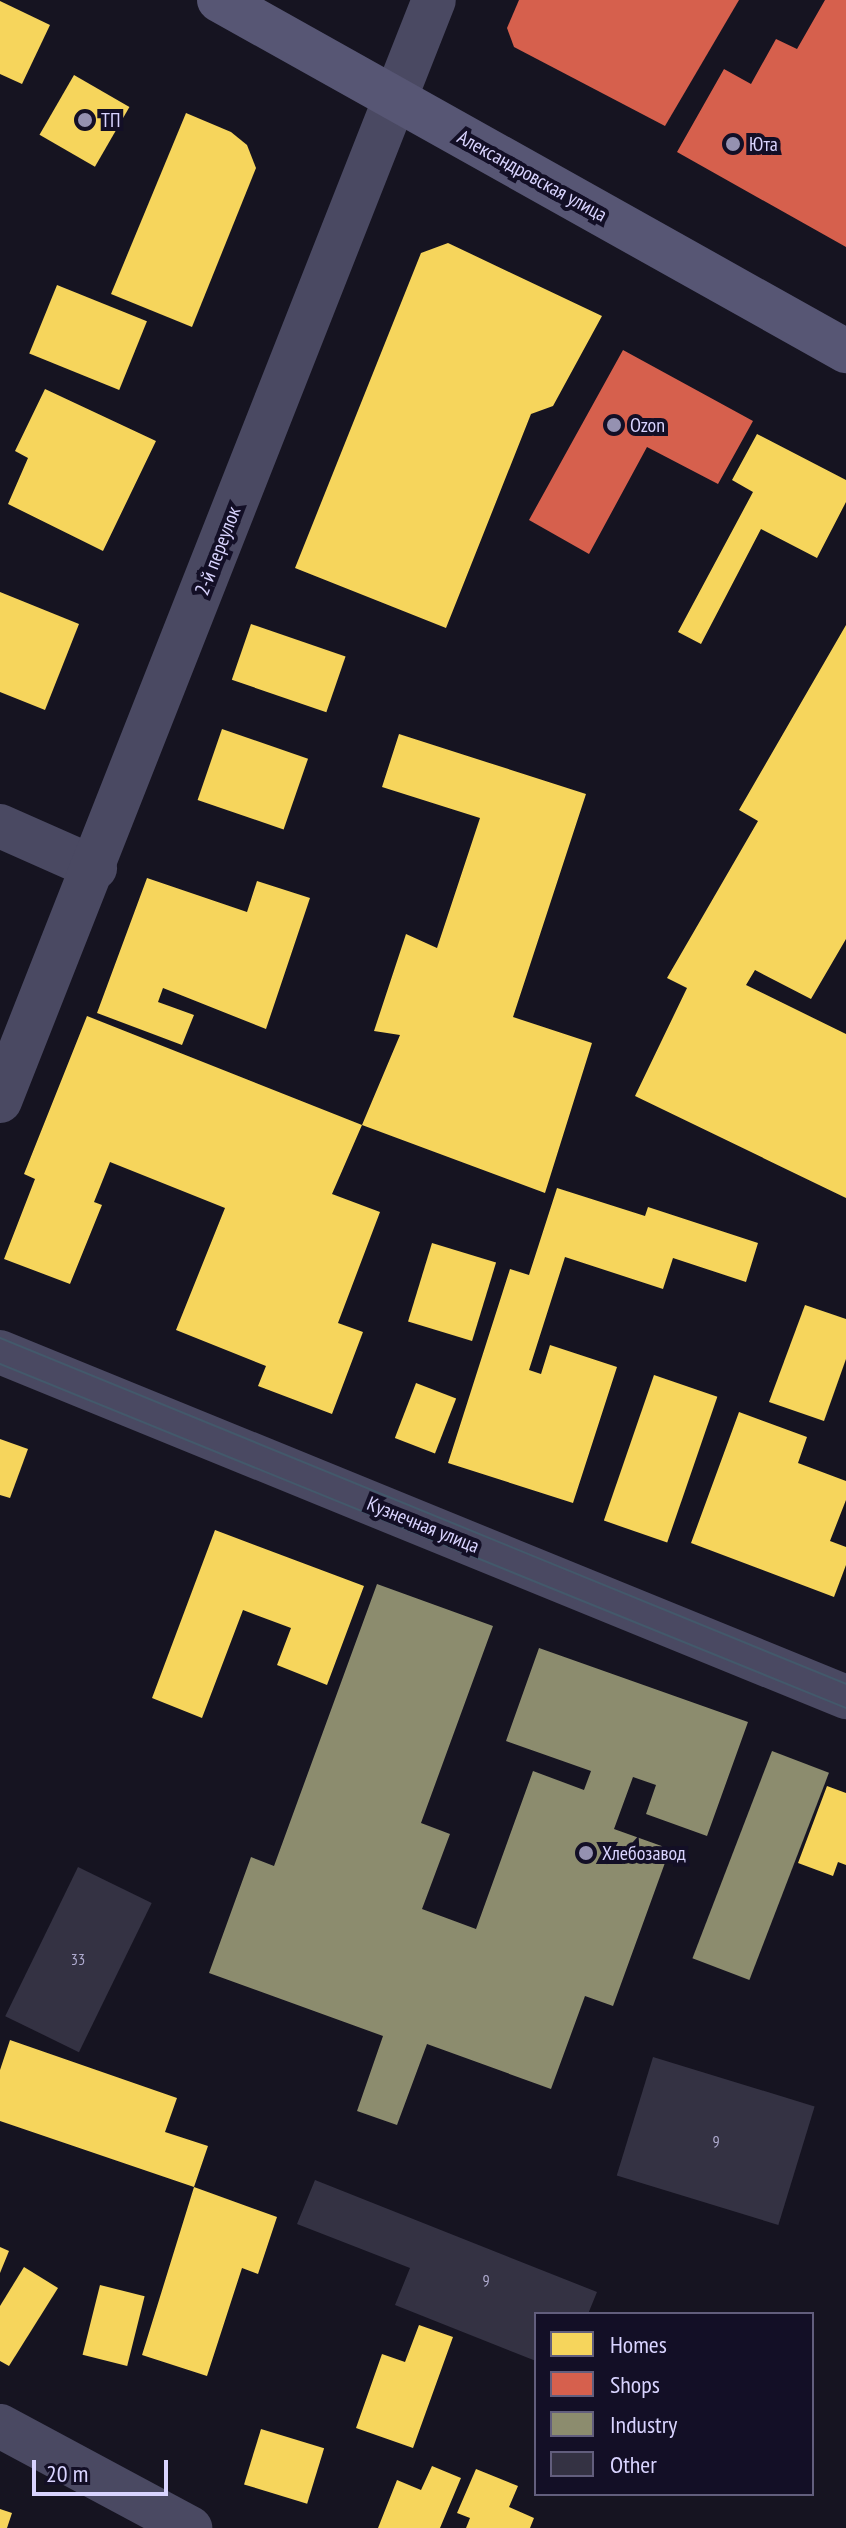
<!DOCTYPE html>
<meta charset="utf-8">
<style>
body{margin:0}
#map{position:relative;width:846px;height:2528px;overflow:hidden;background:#161421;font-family:"PT Sans Narrow",sans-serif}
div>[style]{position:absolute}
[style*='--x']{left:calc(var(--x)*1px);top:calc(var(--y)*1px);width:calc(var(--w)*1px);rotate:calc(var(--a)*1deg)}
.homes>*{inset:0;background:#f6d55c;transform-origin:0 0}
.shops>*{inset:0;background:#d6604d}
.industry>*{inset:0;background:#8c8c6e;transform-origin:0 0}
.building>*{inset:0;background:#343243;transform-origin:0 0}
.street>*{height:44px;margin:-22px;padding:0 22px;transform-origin:22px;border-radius:22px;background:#4a4962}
.secondary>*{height:44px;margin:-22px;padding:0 22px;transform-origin:22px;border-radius:22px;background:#575674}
.tram>*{height:2px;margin:-1px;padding:0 1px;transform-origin:1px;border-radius:1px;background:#43596b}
.dots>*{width:22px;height:22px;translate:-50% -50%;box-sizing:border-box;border:4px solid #130f26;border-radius:50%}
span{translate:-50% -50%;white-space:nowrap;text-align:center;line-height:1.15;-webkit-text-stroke:8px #130f26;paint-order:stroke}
.number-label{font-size:16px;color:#b0acd0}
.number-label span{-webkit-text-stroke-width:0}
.poi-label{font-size:20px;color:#d9d4ff}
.left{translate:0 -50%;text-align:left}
.street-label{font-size:20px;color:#d9d4ff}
.legend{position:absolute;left:534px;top:2312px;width:280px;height:184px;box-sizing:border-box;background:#130f26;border:2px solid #625e7d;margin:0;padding:10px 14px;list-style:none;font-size:24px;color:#d9d4ff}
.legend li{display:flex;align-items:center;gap:16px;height:40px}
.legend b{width:40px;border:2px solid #625e7d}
.scale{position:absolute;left:32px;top:2460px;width:136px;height:36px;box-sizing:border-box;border:4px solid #d9d4ff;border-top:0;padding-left:10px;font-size:24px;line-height:28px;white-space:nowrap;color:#d9d4ff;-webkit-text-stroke:6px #130f26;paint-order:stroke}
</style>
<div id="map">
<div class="homes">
<i style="clip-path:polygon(0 1px,50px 25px,22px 84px,0 74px)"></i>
<i style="left:74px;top:75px;width:64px;height:69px;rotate:30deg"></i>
<i style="clip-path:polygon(186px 113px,231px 132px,247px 145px,256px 168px,192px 327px,111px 294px)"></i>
<i style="clip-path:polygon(448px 243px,602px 316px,553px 406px,531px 414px,446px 628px,295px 568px,421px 253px)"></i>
<i style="left:57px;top:285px;width:97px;height:74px;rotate:22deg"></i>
<i style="clip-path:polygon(45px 389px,156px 441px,103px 551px,8px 504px,28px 458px,15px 451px)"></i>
<i style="clip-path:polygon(757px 434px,846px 480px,846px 502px,817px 558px,761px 529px,701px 644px,678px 632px,753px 492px,732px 480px)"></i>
<i style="clip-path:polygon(0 592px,79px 624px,45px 710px,0 692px)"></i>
<i style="left:251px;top:624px;width:100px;height:59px;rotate:19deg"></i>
<i style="clip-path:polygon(846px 625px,846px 939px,811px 999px,755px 970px,746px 985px,846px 1034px,846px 1198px,635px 1096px,687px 988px,667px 978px,758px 821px,739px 810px)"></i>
<i style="left:222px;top:729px;width:91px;height:75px;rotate:19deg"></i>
<i style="clip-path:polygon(399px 734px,586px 794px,513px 1017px,592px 1043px,545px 1193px,362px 1125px,400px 1035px,374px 1031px,406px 934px,437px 948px,480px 818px,382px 787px)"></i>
<i style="clip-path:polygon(147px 878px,247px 912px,257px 881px,310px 898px,266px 1029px,163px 988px,158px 1002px,194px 1015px,182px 1045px,97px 1013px)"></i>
<i style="clip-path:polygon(87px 1016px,362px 1125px,332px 1194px,380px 1212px,338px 1323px,363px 1332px,332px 1414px,258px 1386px,266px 1366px,176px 1330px,225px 1208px,110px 1162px,94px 1202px,102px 1205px,70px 1284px,4px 1259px,35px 1179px,24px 1174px)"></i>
<i style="clip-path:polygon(557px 1188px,645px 1216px,648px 1207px,758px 1243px,746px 1282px,673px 1258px,663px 1289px,565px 1257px,529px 1370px,541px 1374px,550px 1345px,617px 1367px,573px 1503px,448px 1463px,510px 1269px,529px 1275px)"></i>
<i style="left:432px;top:1243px;width:67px;height:82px;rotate:17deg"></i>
<i style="clip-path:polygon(805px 1305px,846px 1319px,846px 1359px,824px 1421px,769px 1402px)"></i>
<i style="left:654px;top:1375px;width:67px;height:154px;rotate:19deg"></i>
<i style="left:416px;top:1383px;width:43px;height:59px;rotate:21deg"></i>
<i style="clip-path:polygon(739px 1412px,807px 1437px,798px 1463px,846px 1481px,846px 1500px,830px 1541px,846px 1547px,846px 1565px,834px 1597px,691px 1543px)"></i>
<i style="clip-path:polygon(0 1439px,28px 1449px,10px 1498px,0 1495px)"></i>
<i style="clip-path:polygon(215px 1530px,364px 1586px,327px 1685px,277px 1665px,291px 1628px,243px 1610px,202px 1718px,152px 1698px)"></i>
<i style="clip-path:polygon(827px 1786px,846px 1793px,846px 1865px,838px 1862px,833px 1876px,798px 1863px)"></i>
<i style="clip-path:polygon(10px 2040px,177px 2098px,165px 2132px,208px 2146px,194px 2187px,0 2121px,0 2070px)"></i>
<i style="clip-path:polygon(194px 2187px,277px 2217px,258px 2274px,242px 2268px,207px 2376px,142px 2355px)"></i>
<i style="clip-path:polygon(0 2247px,9px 2251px,0 2273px)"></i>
<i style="clip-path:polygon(24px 2267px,58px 2288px,9px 2366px,0 2361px,0 2306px)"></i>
<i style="left:100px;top:2285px;width:46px;height:72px;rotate:14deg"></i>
<i style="clip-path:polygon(419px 2325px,453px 2337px,413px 2448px,356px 2428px,382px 2354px,405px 2362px)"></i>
<i style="left:261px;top:2429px;width:66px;height:58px;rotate:17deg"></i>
<i style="clip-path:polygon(432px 2466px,461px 2478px,440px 2528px,378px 2528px,397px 2480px,421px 2490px)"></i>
<i style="clip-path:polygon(476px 2469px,518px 2486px,509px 2507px,534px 2518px,530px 2528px,466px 2528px,470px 2518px,457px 2513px)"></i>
<i style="clip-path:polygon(0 2509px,12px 2513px,7px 2528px,0 2528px)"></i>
</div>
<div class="shops">
<i style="clip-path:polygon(519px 0,739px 0,665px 126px,514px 47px,507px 28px)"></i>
<i style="clip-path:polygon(825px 0,846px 0,846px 247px,677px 152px,724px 69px,751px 84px,776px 39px,797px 49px)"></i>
<i style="clip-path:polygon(623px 350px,753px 421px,718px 484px,647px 447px,589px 554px,529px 520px)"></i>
</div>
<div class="industry">
<i style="clip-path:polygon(377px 1584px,493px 1626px,421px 1823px,450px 1834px,422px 1909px,476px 1929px,533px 1771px,584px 1790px,591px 1771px,506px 1741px,539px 1648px,748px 1722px,707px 1836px,646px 1814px,656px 1785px,633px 1777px,614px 1829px,670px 1849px,613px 2006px,585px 1996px,551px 2089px,427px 2044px,397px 2125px,357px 2111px,383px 2036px,209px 1973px,251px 1857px,274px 1866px)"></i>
<i style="left:772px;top:1751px;width:61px;height:222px;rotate:21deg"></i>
</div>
<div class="building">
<i style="left:78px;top:1867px;width:82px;height:166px;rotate:26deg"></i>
<i style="left:653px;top:2057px;width:169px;height:124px;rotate:17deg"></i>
<i style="clip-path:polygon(315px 2180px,597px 2292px,588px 2314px,536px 2314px,536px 2361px,395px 2305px,410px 2268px,297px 2224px)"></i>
</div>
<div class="street">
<i style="--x:0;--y:826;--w:104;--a:23.9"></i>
<i style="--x:0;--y:1101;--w:1183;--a:-68.49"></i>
<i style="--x:0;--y:1352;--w:914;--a:22.19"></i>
<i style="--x:0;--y:2426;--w:216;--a:28.2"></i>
</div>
<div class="secondary">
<i style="--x:219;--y:0;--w:719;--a:29.24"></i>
</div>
<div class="tram">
<i style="--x:0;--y:1338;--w:914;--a:22.24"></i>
<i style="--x:0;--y:1364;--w:913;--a:22.13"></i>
</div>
<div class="dots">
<i style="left:85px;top:120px;background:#9591b1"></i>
<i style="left:733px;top:144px;background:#9591b1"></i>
<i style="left:614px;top:425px;background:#9591b1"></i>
<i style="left:586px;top:1853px;background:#9591b1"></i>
</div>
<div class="number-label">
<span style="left:78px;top:1959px">33</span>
<span style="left:716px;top:2141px">9</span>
<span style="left:486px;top:2280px">9</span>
</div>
<div class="poi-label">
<span class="left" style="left:101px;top:120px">ТП</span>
<span class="left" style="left:749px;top:144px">Юта</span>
<span class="left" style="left:630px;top:425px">Ozon</span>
<span class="left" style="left:602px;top:1853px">Хлебозавод</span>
</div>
<div class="street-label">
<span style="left:532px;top:176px;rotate:29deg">Александровская улица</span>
<span style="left:218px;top:551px;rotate:-69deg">2-й переулок</span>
<span style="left:423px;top:1525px;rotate:22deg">Кузнечная улица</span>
</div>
<ul class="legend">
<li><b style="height:22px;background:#f6d55c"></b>Homes</li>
<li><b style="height:22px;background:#d6604d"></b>Shops</li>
<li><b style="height:22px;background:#8c8c6e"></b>Industry</li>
<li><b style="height:22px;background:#343243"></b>Other</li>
</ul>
<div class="scale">20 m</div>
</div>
